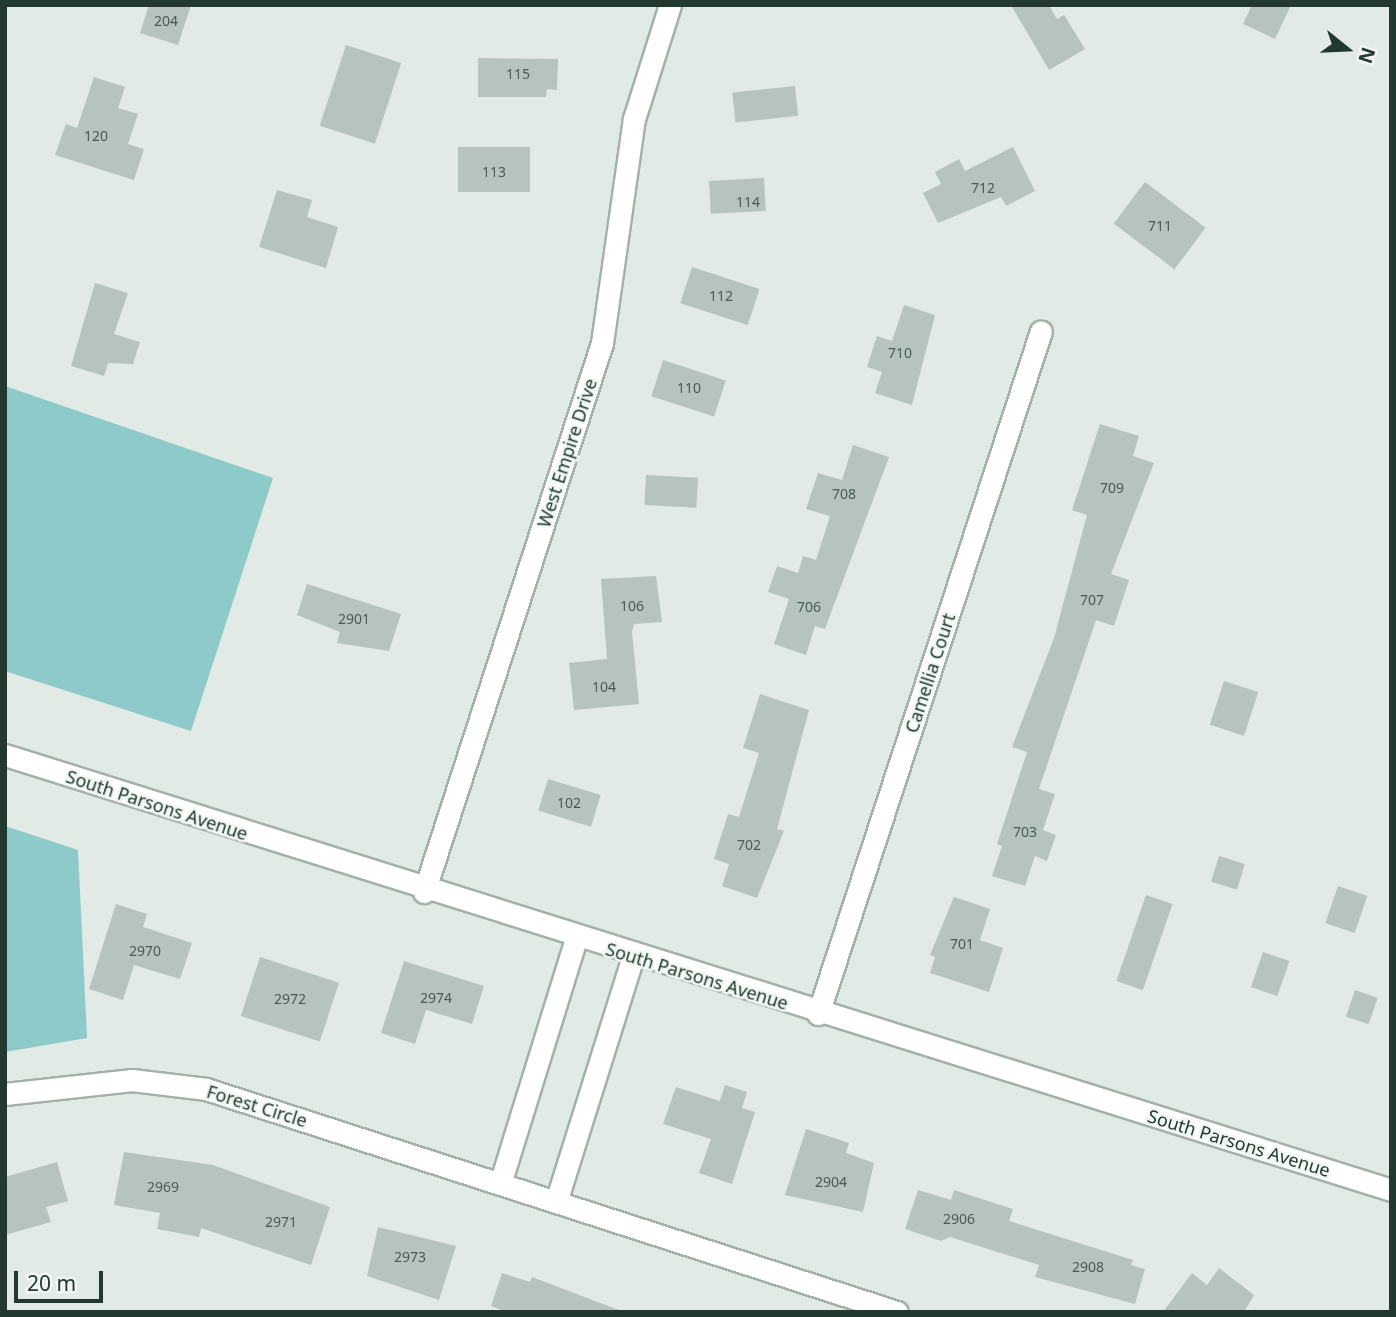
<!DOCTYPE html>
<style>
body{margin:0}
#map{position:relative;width:1396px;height:1317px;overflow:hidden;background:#e1eae4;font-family:"Noto Sans",sans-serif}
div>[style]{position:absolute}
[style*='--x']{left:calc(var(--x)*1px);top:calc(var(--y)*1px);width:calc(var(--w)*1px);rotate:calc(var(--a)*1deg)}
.water>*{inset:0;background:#8dcac9}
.building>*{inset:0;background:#b6c4bd;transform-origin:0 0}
.roads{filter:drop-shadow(2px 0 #a4b1aa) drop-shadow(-2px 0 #a4b1aa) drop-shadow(0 2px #a4b1aa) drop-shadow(0 -2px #a4b1aa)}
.street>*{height:21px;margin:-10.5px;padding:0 10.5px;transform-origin:10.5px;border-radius:10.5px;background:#fff}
.secondary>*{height:21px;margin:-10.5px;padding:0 10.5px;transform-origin:10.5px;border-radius:10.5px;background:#fff}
span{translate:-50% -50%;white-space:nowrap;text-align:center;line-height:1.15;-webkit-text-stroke:5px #f1f7f3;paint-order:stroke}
.number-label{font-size:14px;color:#485c52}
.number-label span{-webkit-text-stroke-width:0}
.street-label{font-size:18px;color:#23392f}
.frame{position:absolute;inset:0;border:7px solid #23392f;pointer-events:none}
.north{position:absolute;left:1312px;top:14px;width:70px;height:70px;-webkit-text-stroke:5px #f1f7f3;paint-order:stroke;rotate:108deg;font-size:19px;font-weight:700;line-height:28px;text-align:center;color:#23392f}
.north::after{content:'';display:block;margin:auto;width:24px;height:32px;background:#23392f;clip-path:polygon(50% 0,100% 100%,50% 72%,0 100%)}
.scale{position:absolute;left:14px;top:1271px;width:89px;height:32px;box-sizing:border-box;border:4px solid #23392f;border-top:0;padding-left:9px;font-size:21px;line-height:24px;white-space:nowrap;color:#23392f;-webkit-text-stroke:5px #f1f7f3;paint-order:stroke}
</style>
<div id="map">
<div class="water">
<i style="clip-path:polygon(5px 386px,273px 478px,191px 731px,5px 671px)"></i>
<i style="clip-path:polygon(5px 826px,78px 850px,87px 1038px,5px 1052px)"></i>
</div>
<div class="building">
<i style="clip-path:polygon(149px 5px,191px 5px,178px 45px,140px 33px)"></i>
<i style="clip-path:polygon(1011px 5px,1049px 5px,1057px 19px,1064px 15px,1085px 49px,1049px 70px)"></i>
<i style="clip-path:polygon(1252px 5px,1291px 5px,1275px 39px,1243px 24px)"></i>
<i style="left:346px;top:45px;width:58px;height:85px;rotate:18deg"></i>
<i style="clip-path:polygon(478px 58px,558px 59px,557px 90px,547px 89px,546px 97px,478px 97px)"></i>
<i style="clip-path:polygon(94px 77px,125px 87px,118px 108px,138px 114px,128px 144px,144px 149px,134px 180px,55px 155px,66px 124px,77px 128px)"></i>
<i style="left:795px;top:86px;width:30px;height:63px;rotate:84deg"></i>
<i style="left:458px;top:147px;width:72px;height:45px"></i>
<i style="clip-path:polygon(1013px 147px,1035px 191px,1006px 206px,1001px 197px,938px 223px,923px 193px,941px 184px,935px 172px,959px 159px,965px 171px)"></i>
<i style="left:764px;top:178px;width:33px;height:55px;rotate:87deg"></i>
<i style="left:1145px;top:182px;width:76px;height:52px;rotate:37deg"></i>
<i style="clip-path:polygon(277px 190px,312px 200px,307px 217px,338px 227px,326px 268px,259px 247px)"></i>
<i style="left:692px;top:267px;width:71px;height:38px;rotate:18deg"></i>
<i style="clip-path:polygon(95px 283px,128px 293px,114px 334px,140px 342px,133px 364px,108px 363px,104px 376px,71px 366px)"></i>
<i style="clip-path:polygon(904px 305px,935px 315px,912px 405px,875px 393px,882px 372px,867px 367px,877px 336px,892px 341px)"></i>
<i style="left:663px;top:360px;width:66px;height:38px;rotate:18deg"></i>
<i style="clip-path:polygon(1100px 424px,1139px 436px,1133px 456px,1154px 463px,1111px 574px,1129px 580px,1114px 626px,1096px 620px,1039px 789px,1055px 794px,1043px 830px,1056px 835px,1047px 861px,1035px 856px,1025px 886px,992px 876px,1002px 846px,997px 844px,1027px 752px,1012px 747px,1054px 638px,1087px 515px,1072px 510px)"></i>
<i style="clip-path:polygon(853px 445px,889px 457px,825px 629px,815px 626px,806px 655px,774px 644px,789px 599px,768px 592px,777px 566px,798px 573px,803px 556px,816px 560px,830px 516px,806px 509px,818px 473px,842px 480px)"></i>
<i style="left:646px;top:475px;width:52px;height:30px;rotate:3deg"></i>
<i style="clip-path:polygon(656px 576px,662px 622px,634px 624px,632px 632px,639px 704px,574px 710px,569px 663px,607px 659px,601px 579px)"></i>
<i style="clip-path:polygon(307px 584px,401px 614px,389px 651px,337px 643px,340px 632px,297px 615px)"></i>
<i style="left:1224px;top:681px;width:36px;height:46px;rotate:18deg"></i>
<i style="clip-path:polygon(760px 694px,809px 710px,777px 829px,784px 831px,757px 898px,722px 886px,729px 864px,714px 859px,728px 814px,739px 817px,759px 753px,743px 748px)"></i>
<i style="left:548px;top:779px;width:55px;height:33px;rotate:17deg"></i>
<i style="left:1219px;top:856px;width:27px;height:27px;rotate:17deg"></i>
<i style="left:1338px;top:886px;width:31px;height:39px;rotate:19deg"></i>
<i style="left:1146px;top:895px;width:28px;height:91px;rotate:19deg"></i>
<i style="clip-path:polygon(954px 897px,990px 909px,980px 940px,1003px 948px,989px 992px,930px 973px,935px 957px,930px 955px)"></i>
<i style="clip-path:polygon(116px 904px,147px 914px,143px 927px,192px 943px,180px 979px,134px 965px,123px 1000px,89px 989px)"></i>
<i style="left:1263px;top:952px;width:28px;height:37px;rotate:19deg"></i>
<i style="left:260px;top:957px;width:83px;height:62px;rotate:18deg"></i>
<i style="clip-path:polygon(404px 961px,484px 986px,472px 1024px,426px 1010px,415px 1044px,381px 1033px)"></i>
<i style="left:1355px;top:990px;width:24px;height:28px;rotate:19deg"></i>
<i style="clip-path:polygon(725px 1085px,747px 1092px,742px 1108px,755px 1112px,732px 1184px,699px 1173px,711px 1139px,663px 1124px,676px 1087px,720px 1101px)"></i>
<i style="clip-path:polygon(806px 1129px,849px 1143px,846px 1153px,874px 1163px,863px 1212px,785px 1195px)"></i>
<i style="clip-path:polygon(124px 1152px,213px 1165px,330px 1207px,311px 1265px,201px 1228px,199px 1237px,157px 1229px,160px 1213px,114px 1205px)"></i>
<i style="clip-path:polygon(57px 1162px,68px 1201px,46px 1207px,51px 1222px,5px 1235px,5px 1177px)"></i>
<i style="clip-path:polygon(918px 1190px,951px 1200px,954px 1190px,1013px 1209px,1009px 1221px,1133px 1260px,1131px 1265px,1145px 1269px,1135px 1304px,1035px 1277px,1039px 1265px,950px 1237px,941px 1241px,905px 1229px)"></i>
<i style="clip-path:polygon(378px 1227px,456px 1246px,439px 1300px,367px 1276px)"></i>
<i style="clip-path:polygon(1219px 1268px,1254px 1295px,1244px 1312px,1163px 1312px,1192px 1273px,1207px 1285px)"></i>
<i style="clip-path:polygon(502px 1273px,530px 1282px,532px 1277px,624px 1312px,507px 1312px,491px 1306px)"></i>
</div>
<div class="roads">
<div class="street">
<i style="--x:424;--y:892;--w:577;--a:-72.04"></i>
<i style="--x:602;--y:343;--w:226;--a:-81.9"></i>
<i style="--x:634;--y:119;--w:120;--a:-72.5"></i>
<i style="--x:818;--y:1014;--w:718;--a:-71.92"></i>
<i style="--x:5;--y:1094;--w:128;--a:-6.3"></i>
<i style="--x:132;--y:1080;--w:75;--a:6.9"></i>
<i style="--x:206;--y:1089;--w:726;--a:17.89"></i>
<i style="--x:500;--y:1184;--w:257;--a:-72.8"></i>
<i style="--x:556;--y:1202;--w:258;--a:-72.6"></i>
</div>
<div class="secondary">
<i style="--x:5;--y:755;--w:1453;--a:17.42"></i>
</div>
</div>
<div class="number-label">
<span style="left:166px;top:21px">204</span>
<span style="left:518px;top:74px">115</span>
<span style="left:96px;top:136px">120</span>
<span style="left:494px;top:172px">113</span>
<span style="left:983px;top:188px">712</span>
<span style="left:748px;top:202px">114</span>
<span style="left:1160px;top:226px">711</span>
<span style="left:721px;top:296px">112</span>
<span style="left:900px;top:353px">710</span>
<span style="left:689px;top:388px">110</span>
<span style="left:1112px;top:488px">709</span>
<span style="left:844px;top:494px">708</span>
<span style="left:1092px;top:600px">707</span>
<span style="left:632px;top:606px">106</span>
<span style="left:809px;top:607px">706</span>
<span style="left:354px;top:619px">2901</span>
<span style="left:604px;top:687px">104</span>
<span style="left:569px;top:803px">102</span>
<span style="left:1025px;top:832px">703</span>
<span style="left:749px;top:845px">702</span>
<span style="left:962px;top:944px">701</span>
<span style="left:145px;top:951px">2970</span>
<span style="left:436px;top:998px">2974</span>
<span style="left:290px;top:999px">2972</span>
<span style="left:831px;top:1182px">2904</span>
<span style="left:163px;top:1187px">2969</span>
<span style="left:959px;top:1219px">2906</span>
<span style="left:281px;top:1222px">2971</span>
<span style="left:410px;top:1257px">2973</span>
<span style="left:1088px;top:1267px">2908</span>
</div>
<div class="street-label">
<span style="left:567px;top:453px;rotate:-72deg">West Empire Drive</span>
<span style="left:930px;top:673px;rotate:-72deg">Camellia Court</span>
<span style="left:157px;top:805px;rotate:18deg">South Parsons Avenue</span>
<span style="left:697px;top:976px;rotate:17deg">South Parsons Avenue</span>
<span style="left:257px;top:1106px;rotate:17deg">Forest Circle</span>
<span style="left:1239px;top:1143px;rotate:17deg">South Parsons Avenue</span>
</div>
<div class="frame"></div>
<div class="north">N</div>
<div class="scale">20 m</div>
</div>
